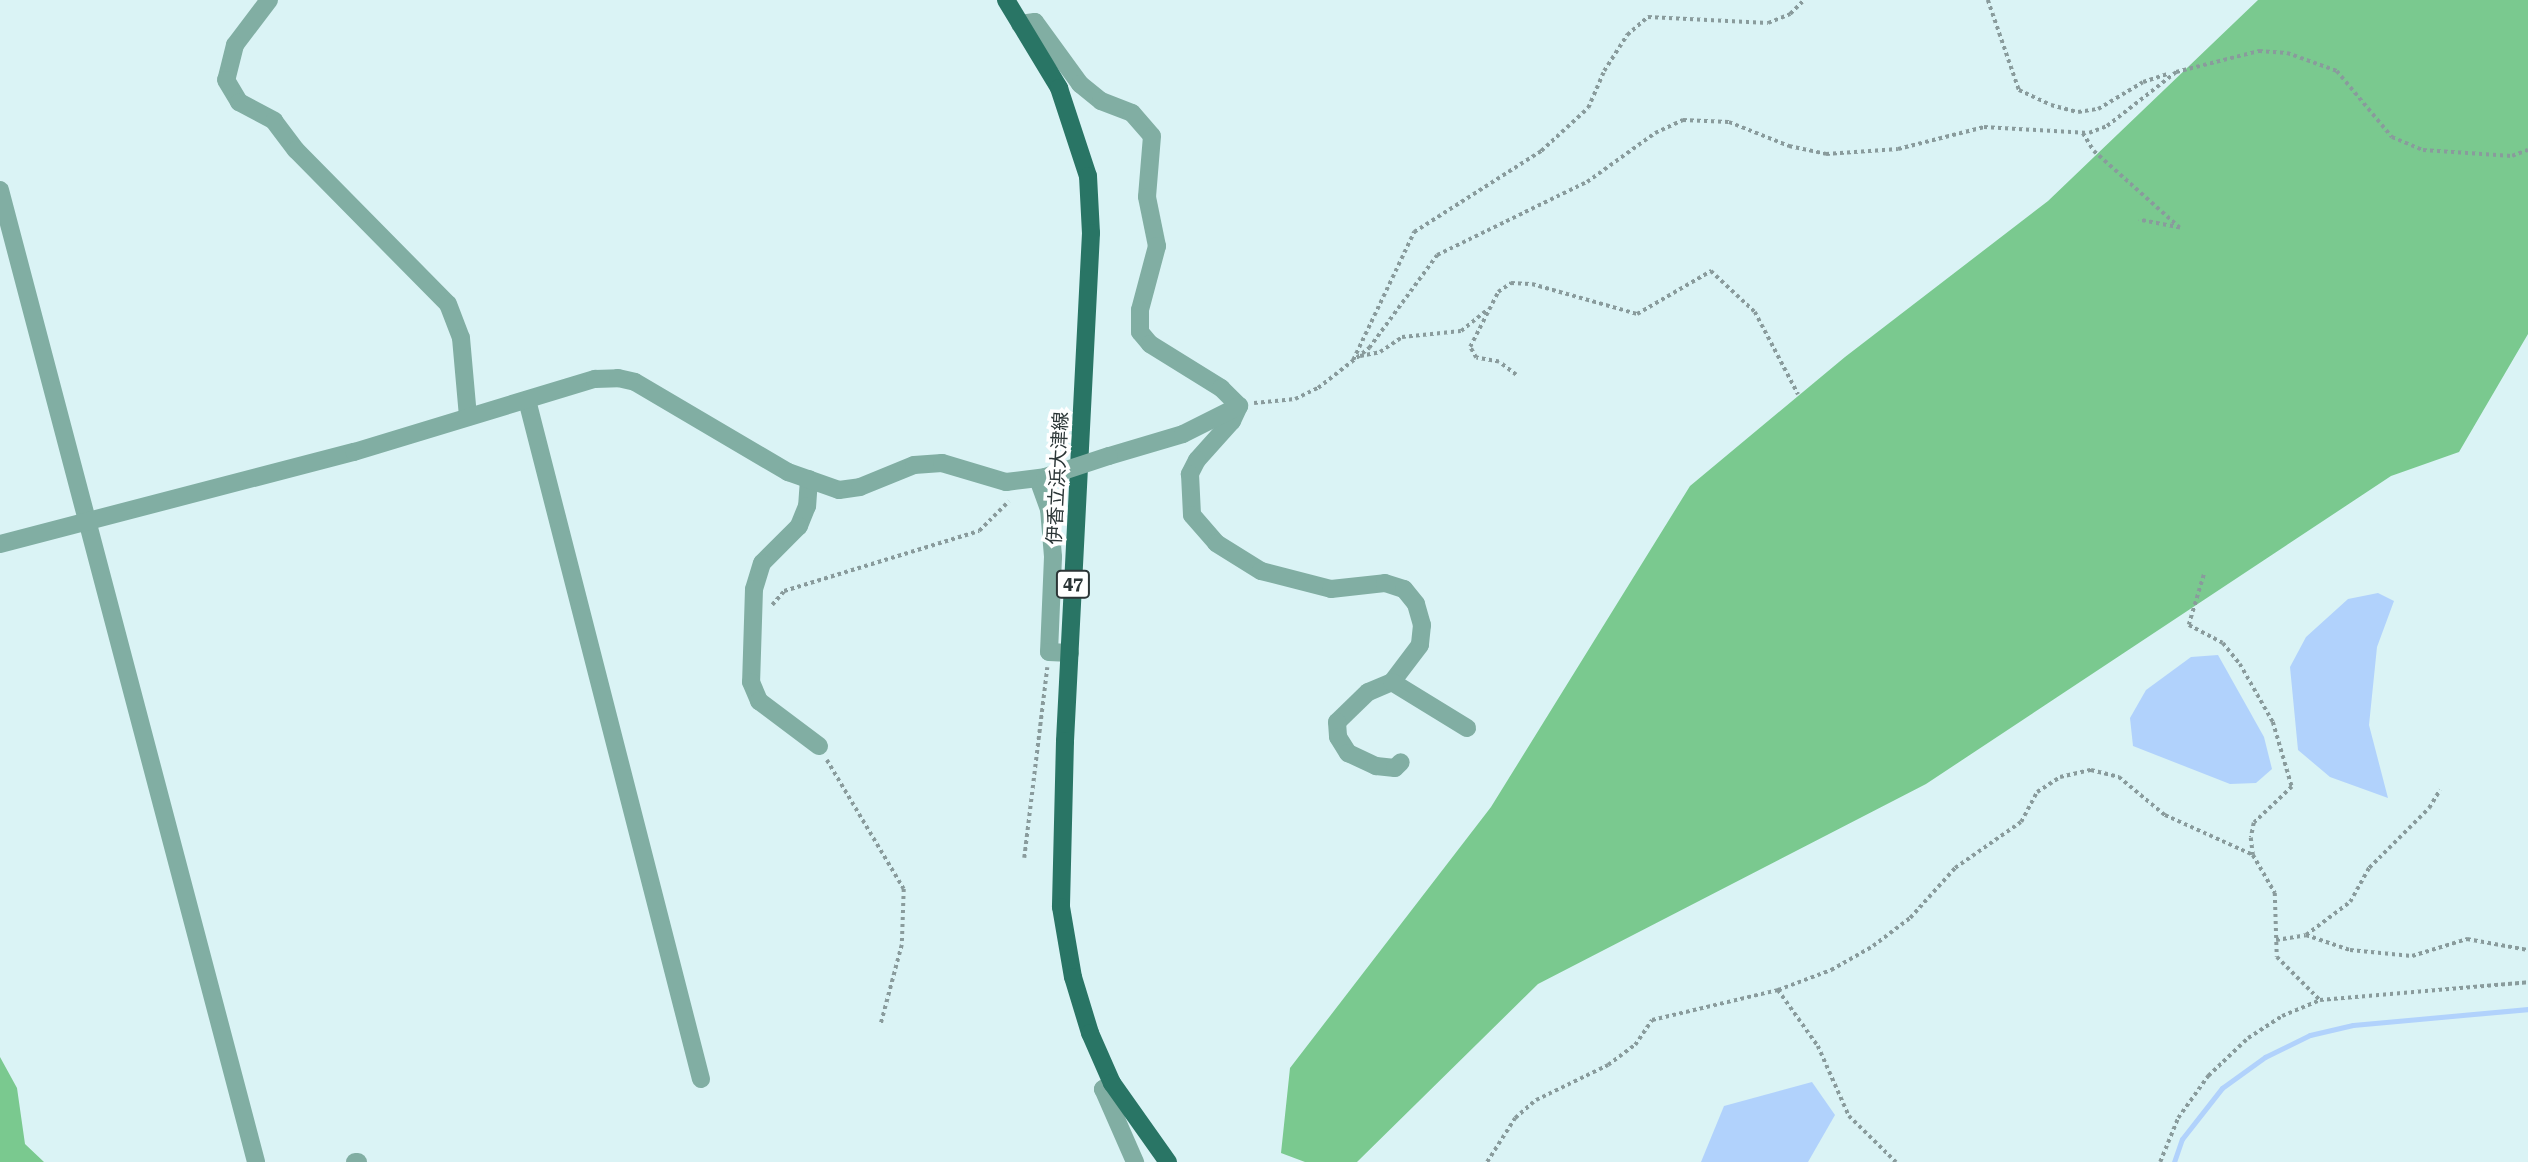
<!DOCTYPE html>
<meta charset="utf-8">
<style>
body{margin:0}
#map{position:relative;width:2528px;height:1162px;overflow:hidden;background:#daf3f5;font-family:"Roboto Serif","Noto Sans JP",serif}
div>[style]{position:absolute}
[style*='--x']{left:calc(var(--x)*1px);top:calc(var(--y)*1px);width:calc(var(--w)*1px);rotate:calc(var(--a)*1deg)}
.forest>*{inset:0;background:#7ac98f}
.water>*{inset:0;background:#b1d2fc}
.stream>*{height:5px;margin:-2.5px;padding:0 2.5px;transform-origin:2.5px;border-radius:2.5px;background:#b1d2fc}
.path>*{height:3.5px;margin-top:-1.75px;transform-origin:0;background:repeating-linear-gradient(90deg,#899b9c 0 3.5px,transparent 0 7px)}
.street>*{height:18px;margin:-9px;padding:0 9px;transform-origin:9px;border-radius:9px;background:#81aea3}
.primary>*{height:18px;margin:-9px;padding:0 9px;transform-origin:9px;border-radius:9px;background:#297565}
.street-bridge>*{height:18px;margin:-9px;padding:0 9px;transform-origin:9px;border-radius:9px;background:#81aea3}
span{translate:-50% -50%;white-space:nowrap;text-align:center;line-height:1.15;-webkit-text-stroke:7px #fff;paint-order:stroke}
.shield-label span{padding:2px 5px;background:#fff;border:2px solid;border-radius:5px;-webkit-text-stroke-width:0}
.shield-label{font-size:18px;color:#2b3536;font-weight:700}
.street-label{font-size:19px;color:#2b3536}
</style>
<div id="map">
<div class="forest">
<i style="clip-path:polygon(2258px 0,2528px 0,2528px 334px,2459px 452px,2391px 476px,1926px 784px,1538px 984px,1357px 1162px,1305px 1162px,1281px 1153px,1290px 1068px,1491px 807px,1690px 486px,1845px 357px,2048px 201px)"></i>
<i style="clip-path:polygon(0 1057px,17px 1088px,25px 1144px,44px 1162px,0 1162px)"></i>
</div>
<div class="water">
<i style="clip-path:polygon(2378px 593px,2394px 601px,2377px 647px,2369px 725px,2388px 798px,2330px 777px,2298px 750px,2290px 667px,2306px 637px,2348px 599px)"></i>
<i style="clip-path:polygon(2218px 655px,2264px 737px,2272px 769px,2256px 783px,2230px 784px,2133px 746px,2130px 718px,2146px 690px,2191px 657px)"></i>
<i style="clip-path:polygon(1812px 1082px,1835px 1115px,1808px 1162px,1701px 1162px,1724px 1106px)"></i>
</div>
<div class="stream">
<i style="--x:2174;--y:1162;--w:24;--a:-71"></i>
<i style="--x:2182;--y:1139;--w:65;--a:-51.9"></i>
<i style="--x:2222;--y:1088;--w:53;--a:-35.8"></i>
<i style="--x:2265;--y:1057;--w:50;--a:-26.1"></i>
<i style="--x:2310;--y:1035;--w:44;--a:-13.1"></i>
<i style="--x:2353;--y:1025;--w:176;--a:-5.2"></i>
</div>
<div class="path">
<i style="--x:1988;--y:0;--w:95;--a:71"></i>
<i style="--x:2019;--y:90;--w:35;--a:25"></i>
<i style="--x:2051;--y:105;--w:28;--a:15"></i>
<i style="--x:2078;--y:112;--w:20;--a:-9"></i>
<i style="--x:2098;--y:109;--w:52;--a:-31"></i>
<i style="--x:2143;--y:82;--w:26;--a:-18"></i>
<i style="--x:2083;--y:133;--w:21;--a:59"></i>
<i style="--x:2094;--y:151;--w:115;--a:41.8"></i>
<i style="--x:2180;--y:228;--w:42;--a:-169"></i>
<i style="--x:1360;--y:356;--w:20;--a:-11"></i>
<i style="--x:1380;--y:352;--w:27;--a:-34"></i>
<i style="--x:1402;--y:337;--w:59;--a:-5.8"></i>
<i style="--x:1461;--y:331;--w:32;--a:-39"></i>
<i style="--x:1353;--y:360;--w:142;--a:-64.5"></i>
<i style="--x:1414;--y:232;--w:151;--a:-32.5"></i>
<i style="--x:1541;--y:151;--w:64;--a:-42.5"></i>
<i style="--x:1588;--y:108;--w:40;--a:-66.6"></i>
<i style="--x:1604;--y:71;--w:43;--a:-57.4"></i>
<i style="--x:1627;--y:35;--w:28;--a:-41"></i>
<i style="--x:1648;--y:17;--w:120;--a:2.9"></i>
<i style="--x:1768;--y:23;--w:24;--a:-22"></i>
<i style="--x:1790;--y:14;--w:20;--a:-45"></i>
<i style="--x:1516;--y:375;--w:21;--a:-143"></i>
<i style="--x:1499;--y:362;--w:23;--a:-170"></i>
<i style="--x:1476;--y:358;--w:13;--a:-119"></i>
<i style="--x:1470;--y:347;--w:62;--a:-63"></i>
<i style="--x:1498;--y:292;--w:16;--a:-35"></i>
<i style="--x:1511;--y:283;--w:21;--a:3"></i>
<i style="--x:1532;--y:284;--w:109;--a:15.9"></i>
<i style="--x:1637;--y:314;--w:86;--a:-30.2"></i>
<i style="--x:1711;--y:271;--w:60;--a:43"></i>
<i style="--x:1755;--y:312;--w:93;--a:62.3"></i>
<i style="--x:1254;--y:403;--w:41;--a:-5.6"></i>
<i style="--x:1295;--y:399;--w:25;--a:-26"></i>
<i style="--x:1318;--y:388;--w:65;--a:-38.1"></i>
<i style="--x:1369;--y:348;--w:115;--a:-53.8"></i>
<i style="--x:1437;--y:255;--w:167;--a:-26"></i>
<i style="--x:1587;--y:182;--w:84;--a:-35.8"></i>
<i style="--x:1655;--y:133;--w:31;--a:-25"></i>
<i style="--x:1683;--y:120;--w:46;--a:2.5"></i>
<i style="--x:1729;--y:122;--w:65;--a:21.8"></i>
<i style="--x:1789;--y:146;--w:38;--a:12"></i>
<i style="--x:1826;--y:154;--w:72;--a:-4"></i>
<i style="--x:1898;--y:149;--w:89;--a:-14.3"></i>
<i style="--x:1984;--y:127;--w:105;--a:3.3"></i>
<i style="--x:2089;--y:133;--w:19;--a:-21"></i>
<i style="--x:2107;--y:126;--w:88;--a:-38"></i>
<i style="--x:2176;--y:72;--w:86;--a:-14.2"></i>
<i style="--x:2259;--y:51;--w:28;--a:4"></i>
<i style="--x:2287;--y:53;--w:53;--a:19.8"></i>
<i style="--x:2337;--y:71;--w:86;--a:50.2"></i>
<i style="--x:2392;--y:137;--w:34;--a:23"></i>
<i style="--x:2423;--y:150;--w:89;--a:3.9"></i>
<i style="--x:2512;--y:156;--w:17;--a:-21"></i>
<i style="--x:2204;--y:575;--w:52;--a:106.7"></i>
<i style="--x:2189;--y:625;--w:38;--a:28"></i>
<i style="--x:2223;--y:643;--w:27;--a:51"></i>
<i style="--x:2240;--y:664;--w:67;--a:60.4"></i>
<i style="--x:2273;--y:722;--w:68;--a:73.7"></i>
<i style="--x:2292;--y:787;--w:52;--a:136.5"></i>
<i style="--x:2254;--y:823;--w:15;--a:101"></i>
<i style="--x:2251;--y:838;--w:17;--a:83"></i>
<i style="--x:2253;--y:855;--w:44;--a:59.9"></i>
<i style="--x:2275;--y:893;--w:64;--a:88.2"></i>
<i style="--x:2277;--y:957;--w:61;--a:45"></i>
<i style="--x:772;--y:605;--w:18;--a:-49"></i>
<i style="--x:784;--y:591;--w:204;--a:-17.1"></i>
<i style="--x:979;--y:531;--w:42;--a:-45"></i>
<i style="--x:827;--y:760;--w:150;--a:59.2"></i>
<i style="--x:904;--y:889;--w:56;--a:92"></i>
<i style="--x:902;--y:945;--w:82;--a:104.9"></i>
<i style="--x:1024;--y:858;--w:192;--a:-83.1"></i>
<i style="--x:2306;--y:935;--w:55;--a:-36.9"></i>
<i style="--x:2350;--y:902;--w:39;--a:-61"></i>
<i style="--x:2369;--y:868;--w:85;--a:-45"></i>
<i style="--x:2429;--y:808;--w:21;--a:-59"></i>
<i style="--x:2276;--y:940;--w:30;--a:-9"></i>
<i style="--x:2306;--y:935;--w:46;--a:18.8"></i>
<i style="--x:2350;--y:950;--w:62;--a:5.5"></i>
<i style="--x:2412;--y:956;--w:58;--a:-17.2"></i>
<i style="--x:2467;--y:939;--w:62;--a:10.2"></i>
<i style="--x:1778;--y:990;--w:69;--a:54.5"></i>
<i style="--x:1818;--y:1046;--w:77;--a:66.1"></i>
<i style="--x:1849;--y:1116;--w:66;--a:44.4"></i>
<i style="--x:1487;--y:1162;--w:52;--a:-57.5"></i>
<i style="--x:1515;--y:1118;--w:28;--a:-41"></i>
<i style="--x:1536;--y:1100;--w:80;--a:-25.9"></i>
<i style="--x:1608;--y:1065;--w:34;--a:-37"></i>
<i style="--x:1635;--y:1045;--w:30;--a:-56"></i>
<i style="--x:1652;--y:1020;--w:130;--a:-13.4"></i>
<i style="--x:1778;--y:990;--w:57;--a:-20.7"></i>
<i style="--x:1831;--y:970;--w:48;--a:-29.7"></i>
<i style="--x:1873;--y:946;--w:46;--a:-37.1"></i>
<i style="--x:1910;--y:918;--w:67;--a:-48"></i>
<i style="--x:1955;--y:868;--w:80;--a:-34.9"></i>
<i style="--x:2021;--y:822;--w:34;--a:-62"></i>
<i style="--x:2037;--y:792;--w:27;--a:-33"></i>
<i style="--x:2060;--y:777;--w:32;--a:-13"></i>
<i style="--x:2091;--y:770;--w:29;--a:14"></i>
<i style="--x:2119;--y:777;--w:60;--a:39.6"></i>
<i style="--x:2165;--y:815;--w:97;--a:24.4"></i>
<i style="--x:2160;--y:1162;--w:48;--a:-67.8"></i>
<i style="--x:2178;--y:1118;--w:52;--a:-54.5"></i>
<i style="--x:2208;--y:1076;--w:55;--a:-43.5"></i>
<i style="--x:2248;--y:1038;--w:40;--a:-32.9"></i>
<i style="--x:2282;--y:1016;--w:41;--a:-22.8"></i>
<i style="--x:2320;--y:1000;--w:209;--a:-4.9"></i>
</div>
<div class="street">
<i style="--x:269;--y:0;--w:56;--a:127.1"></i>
<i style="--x:235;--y:45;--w:36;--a:104"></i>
<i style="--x:226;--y:80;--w:26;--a:59"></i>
<i style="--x:239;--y:102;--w:40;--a:28"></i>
<i style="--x:274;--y:121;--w:36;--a:53"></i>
<i style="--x:296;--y:150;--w:216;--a:45.4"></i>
<i style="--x:448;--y:304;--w:36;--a:69"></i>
<i style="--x:461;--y:338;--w:79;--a:84.9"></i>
<i style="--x:1020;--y:24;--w:15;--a:-8"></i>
<i style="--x:1035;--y:22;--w:77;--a:54"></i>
<i style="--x:1080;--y:84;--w:27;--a:39"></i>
<i style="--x:1101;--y:101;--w:33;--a:21"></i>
<i style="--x:1132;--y:113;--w:30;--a:49"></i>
<i style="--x:1152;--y:136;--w:61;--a:94.7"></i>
<i style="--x:1147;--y:197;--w:50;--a:78.5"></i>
<i style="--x:1157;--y:246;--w:66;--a:104.9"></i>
<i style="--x:1140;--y:310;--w:22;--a:90"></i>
<i style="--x:1140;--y:332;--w:16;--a:50"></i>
<i style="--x:1150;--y:344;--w:84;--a:31.8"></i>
<i style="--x:1221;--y:388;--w:25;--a:45"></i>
<i style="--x:0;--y:190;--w:1005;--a:75.24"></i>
<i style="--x:527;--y:400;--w:701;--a:75.63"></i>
<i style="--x:1239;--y:406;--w:17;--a:115"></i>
<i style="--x:1232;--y:421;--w:52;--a:131.9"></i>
<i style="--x:1197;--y:460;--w:16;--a:117"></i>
<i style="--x:1190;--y:474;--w:41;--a:87.2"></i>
<i style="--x:1192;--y:515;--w:37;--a:49"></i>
<i style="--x:1216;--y:543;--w:53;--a:31.9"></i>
<i style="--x:1261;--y:571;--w:72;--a:14.4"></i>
<i style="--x:1331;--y:589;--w:54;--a:-6.3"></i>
<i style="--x:1385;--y:583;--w:20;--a:18"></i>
<i style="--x:1404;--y:589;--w:19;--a:51"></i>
<i style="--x:1416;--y:604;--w:22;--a:74"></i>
<i style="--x:1422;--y:625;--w:20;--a:96"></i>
<i style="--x:1420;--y:645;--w:46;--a:127.1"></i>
<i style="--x:1392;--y:682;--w:26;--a:157"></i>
<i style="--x:1368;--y:692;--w:43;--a:135.9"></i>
<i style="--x:1337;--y:722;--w:15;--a:86"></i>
<i style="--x:1338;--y:737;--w:19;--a:58"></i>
<i style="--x:1348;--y:753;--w:31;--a:25"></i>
<i style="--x:1376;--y:766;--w:19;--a:6"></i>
<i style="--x:1395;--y:768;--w:8;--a:-45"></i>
<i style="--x:1109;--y:456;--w:77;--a:-16.6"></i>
<i style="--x:1183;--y:434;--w:63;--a:-26.6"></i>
<i style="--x:809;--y:479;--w:27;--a:94"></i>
<i style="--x:807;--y:506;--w:22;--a:112"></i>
<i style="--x:799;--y:526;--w:52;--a:135"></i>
<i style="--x:762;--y:563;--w:27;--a:107"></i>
<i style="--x:754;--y:589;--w:93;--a:91.8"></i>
<i style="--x:751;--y:682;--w:21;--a:67"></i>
<i style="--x:759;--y:701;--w:75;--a:36.9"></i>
<i style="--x:1038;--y:479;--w:32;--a:70"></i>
<i style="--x:1049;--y:509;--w:48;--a:85.2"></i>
<i style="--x:1053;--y:557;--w:95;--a:92.4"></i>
<i style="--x:1049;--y:652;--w:21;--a:3"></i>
<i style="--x:0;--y:544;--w:366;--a:-14.6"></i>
<i style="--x:354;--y:452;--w:252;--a:-16.9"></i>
<i style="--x:595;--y:379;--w:23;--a:-2"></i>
<i style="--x:618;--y:378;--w:17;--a:13"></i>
<i style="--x:635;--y:382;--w:178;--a:30.5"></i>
<i style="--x:788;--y:472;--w:54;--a:19.4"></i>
<i style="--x:839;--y:490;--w:21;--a:-8"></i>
<i style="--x:860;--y:487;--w:58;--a:-22.2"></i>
<i style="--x:914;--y:465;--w:28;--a:-4"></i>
<i style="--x:942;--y:463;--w:67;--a:16.5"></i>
<i style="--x:1006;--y:482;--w:39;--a:-7"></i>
<i style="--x:1392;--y:682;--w:88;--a:31.5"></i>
<i style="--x:1112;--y:1083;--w:11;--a:146"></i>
<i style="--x:1103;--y:1089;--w:80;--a:66.3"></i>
<i style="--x:355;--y:1162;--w:3;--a:0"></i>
</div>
<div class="primary">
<i style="--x:1006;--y:0;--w:103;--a:58.9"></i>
<i style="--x:1059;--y:88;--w:93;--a:71.8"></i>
<i style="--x:1088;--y:176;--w:57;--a:87"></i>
<i style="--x:1091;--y:233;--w:509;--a:92.93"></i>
<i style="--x:1065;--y:741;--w:166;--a:91.4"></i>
<i style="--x:1061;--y:907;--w:71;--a:80.3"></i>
<i style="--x:1073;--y:977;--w:59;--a:73.1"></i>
<i style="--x:1090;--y:1033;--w:55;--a:66.3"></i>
<i style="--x:1112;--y:1083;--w:97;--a:54.7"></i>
</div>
<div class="street-bridge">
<i style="--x:1045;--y:477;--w:67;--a:-18.2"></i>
</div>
<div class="shield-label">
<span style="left:1073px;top:584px">47</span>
</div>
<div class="street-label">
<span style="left:1058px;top:478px;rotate:-87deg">伊香立浜大津線</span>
</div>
</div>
